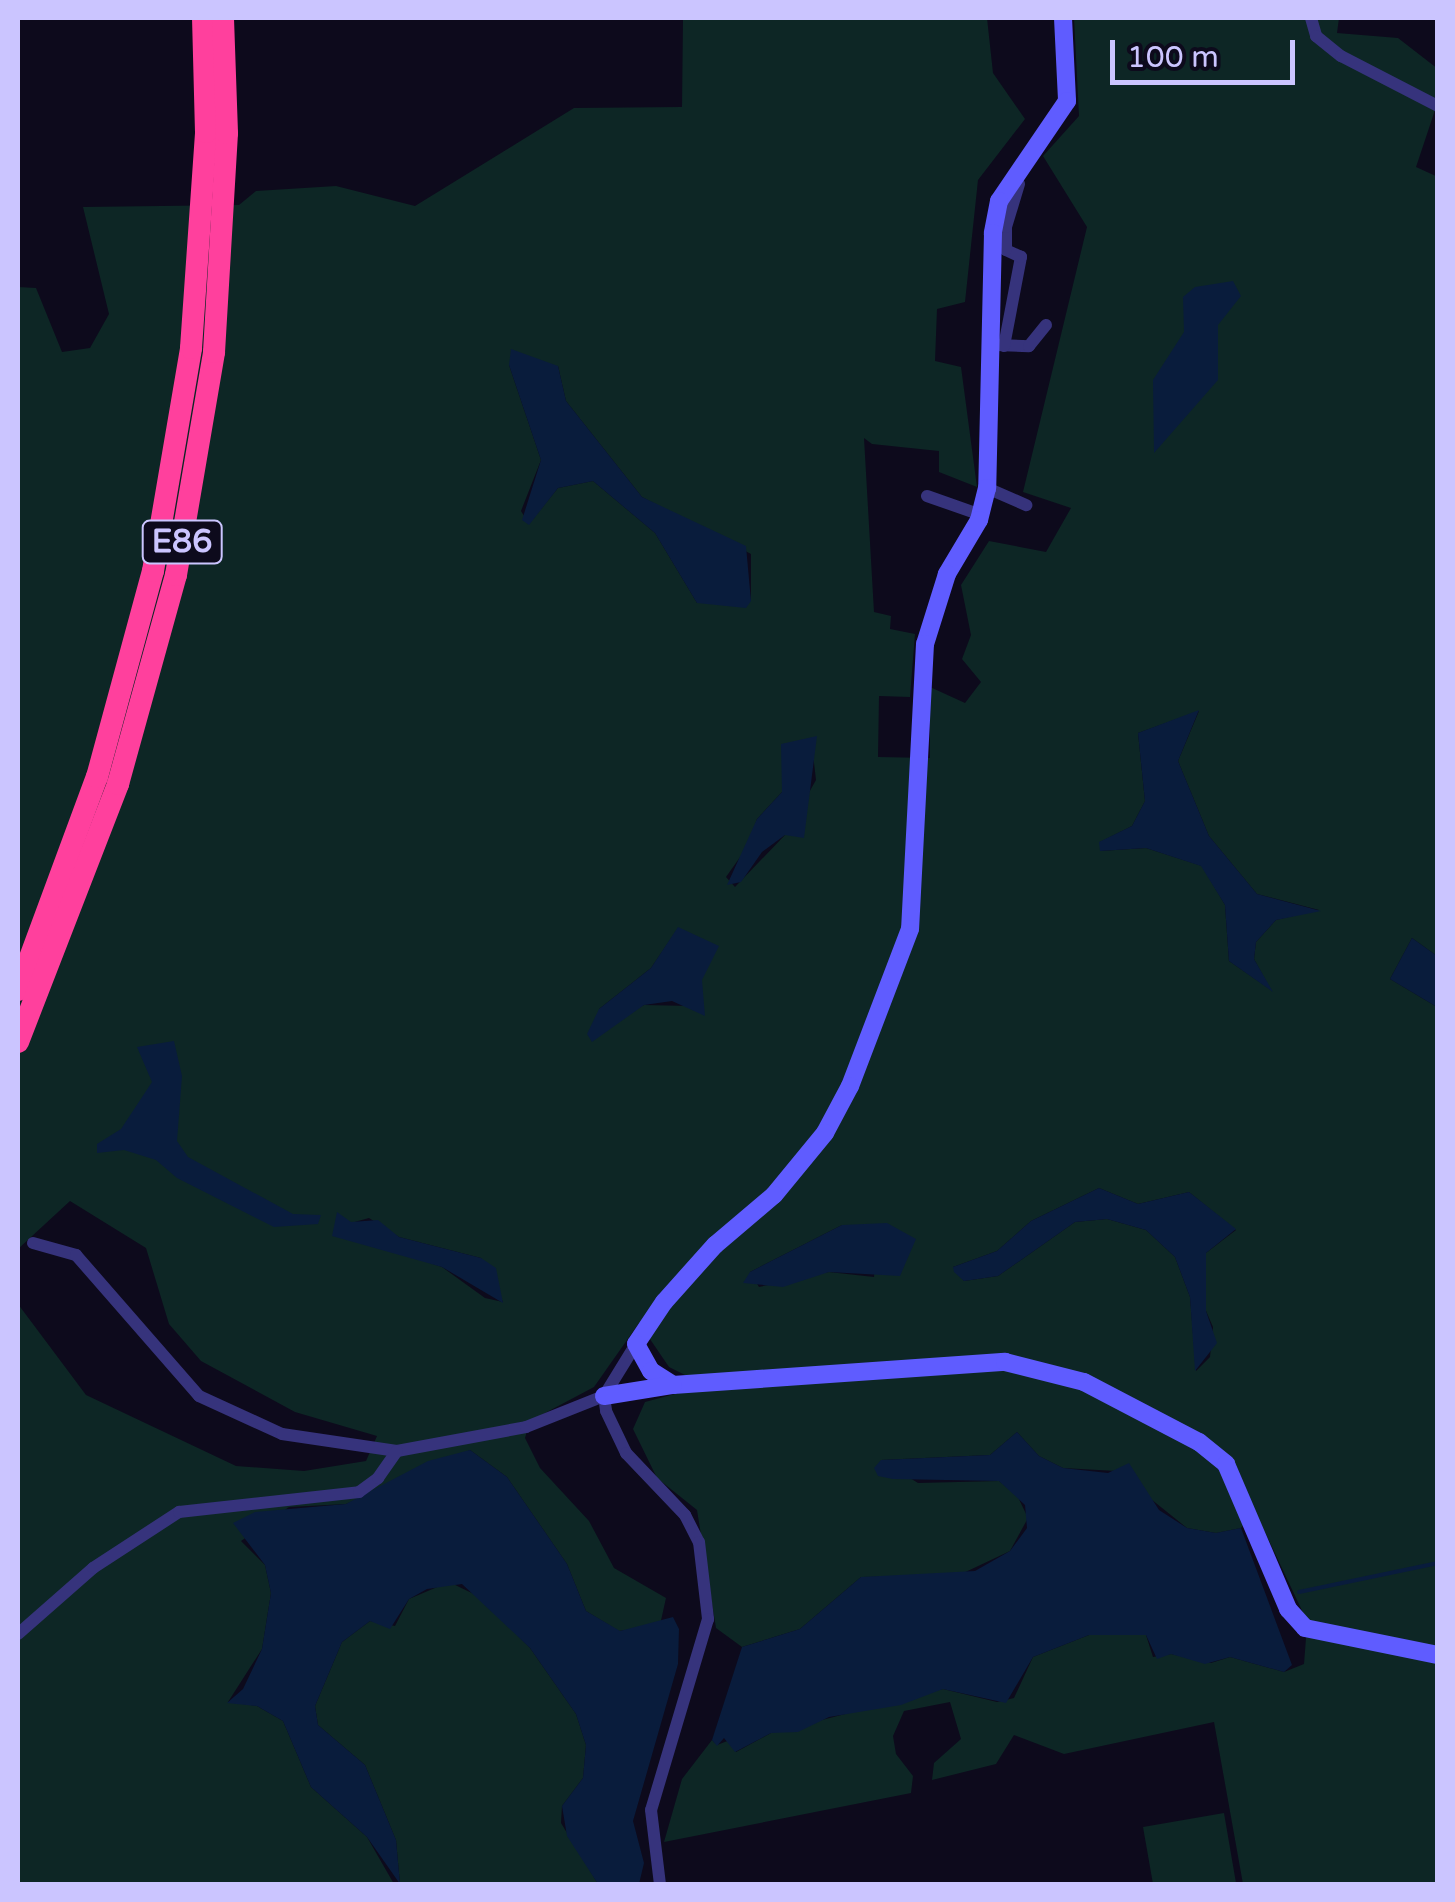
<!DOCTYPE html>
<style>
body{margin:0}
#map{position:relative;width:1455px;height:1902px;overflow:hidden;background:#0d0a1c;font-family:"Varela Round",sans-serif}
div>[style]{position:absolute}
[style*='--x']{left:calc(var(--x)*1px);top:calc(var(--y)*1px);width:calc(var(--w)*1px);rotate:calc(var(--a)*1deg)}
.green>*{inset:0;background:#0d2625}
.water>*{inset:0;background:#091c3c}
.stream>*{height:4px;margin:-2px;padding:0 2px;transform-origin:2px;border-radius:2px;background:#091c3c}
.street>*{height:12px;margin:-6px;padding:0 6px;transform-origin:6px;border-radius:6px;background:#36337c}
.secondary>*{height:18px;margin:-9px;padding:0 9px;transform-origin:9px;border-radius:9px;background:#5f5cff}
.highway>*{height:22px;margin:-11px;padding:0 11px;transform-origin:11px;border-radius:11px;background:#ff409d}
span{translate:-50% -50%;white-space:nowrap;text-align:center;line-height:1.15;-webkit-text-stroke:8px #0d0a1c;paint-order:stroke}
.shield-label span{padding:2px 8px;background:#0d0a1c;border:2px solid;border-radius:8px;-webkit-text-stroke-width:0}
.shield-label{font-size:32px;color:#cbc5ff;font-weight:700}
.frame{position:absolute;inset:0;border:20px solid #cbc5ff;pointer-events:none}
.scale{position:absolute;left:1110px;top:40px;width:185px;height:45px;box-sizing:border-box;border:5px solid #cbc5ff;border-top:0;padding-left:12px;font-size:30px;line-height:35px;white-space:nowrap;color:#cbc5ff;-webkit-text-stroke:8px #0d0a1c;paint-order:stroke}
</style>
<div id="map">
<div class="green">
<i style="clip-path:polygon(evenodd,683px 18px,987px 18px,993px 73px,1025px 119px,978px 180px,965px 302px,937px 309px,935px 361px,961px 367px,977px 487px,939px 472px,939px 451px,872px 444px,864px 438px,874px 612px,891px 616px,890px 629px,915px 634px,910px 697px,879px 696px,878px 757px,930px 758px,930px 687px,965px 703px,981px 682px,962px 659px,971px 635px,961px 585px,989px 541px,1046px 552px,1071px 508px,1023px 492px,1087px 227px,1043px 156px,1079px 116px,1074px 18px,1339px 18px,1337px 33px,1398px 38px,1438px 69px,1437px 104px,1416px 167px,1438px 177px,1437px 956px,1412px 938px,1390px 979px,1437px 1007px,1437px 1884px,1243px 1884px,1214px 1722px,1064px 1754px,1014px 1735px,996px 1764px,932px 1780px,934px 1763px,961px 1739px,950px 1702px,904px 1711px,893px 1736px,896px 1754px,913px 1776px,911px 1793px,664px 1842px,682px 1779px,712px 1740px,717px 1745px,730px 1740px,736px 1752px,771px 1733px,943px 1689px,997px 1702px,1014px 1698px,1033px 1657px,1089px 1635px,1146px 1635px,1153px 1657px,1171px 1654px,1211px 1663px,1230px 1657px,1284px 1672px,1304px 1664px,1306px 1638px,1305px 1617px,1255px 1511px,1241px 1528px,1216px 1533px,1187px 1528px,1116px 1471px,1063px 1468px,1039px 1456px,1017px 1432px,990px 1455px,881px 1460px,918px 1483px,999px 1481px,1017px 1495px,1028px 1518px,1010px 1551px,957px 1576px,861px 1577px,800px 1629px,742px 1647px,716px 1628px,697px 1510px,657px 1478px,633px 1429px,645px 1402px,686px 1391px,691px 1378px,669px 1367px,639px 1323px,594px 1387px,530px 1421px,525px 1438px,540px 1468px,589px 1521px,614px 1568px,666px 1598px,660px 1625px,619px 1631px,586px 1611px,567px 1564px,507px 1477px,470px 1450px,346px 1504px,289px 1507px,241px 1541px,265px 1565px,271px 1593px,262px 1649px,228px 1702px,257px 1706px,283px 1721px,311px 1787px,367px 1837px,394px 1884px,18px 1884px,18px 1304px,86px 1395px,236px 1466px,304px 1471px,366px 1461px,377px 1436px,295px 1412px,201px 1361px,169px 1324px,146px 1248px,70px 1201px,18px 1249px,18px 287px,36px 288px,62px 352px,90px 348px,109px 314px,83px 207px,239px 205px,256px 191px,336px 186px,415px 206px,574px 108px,682px 107px,683px 18px,509px 365px,558px 366px,566px 401px,642px 497px,751px 554px,751px 601px,697px 603px,655px 533px,593px 481px,558px 488px,529px 524px,521px 511px,541px 460px,509px 365px,683px 18px,1199px 711px,1178px 761px,1209px 836px,1257px 894px,1319px 910px,1276px 920px,1256px 942px,1254px 959px,1271px 990px,1229px 961px,1225px 905px,1202px 866px,1146px 848px,1100px 851px,1100px 842px,1132px 826px,1145px 801px,1138px 733px,1199px 711px,683px 18px,813px 754px,816px 780px,785px 835px,735px 887px,726px 877px,748px 846px,757px 819px,782px 792px,786px 764px,813px 754px,683px 18px,678px 928px,690px 1006px,644px 1005px,604px 1028px,599px 1009px,651px 968px,678px 928px,683px 18px,1099px 1188px,1138px 1204px,1189px 1192px,1236px 1230px,1206px 1253px,1206px 1311px,1213px 1327px,1210px 1357px,1196px 1371px,1190px 1297px,1175px 1257px,1146px 1230px,1107px 1219px,1075px 1222px,998px 1276px,964px 1281px,953px 1267px,997px 1251px,1031px 1221px,1099px 1188px,683px 18px,369px 1218px,399px 1237px,481px 1258px,503px 1302px,485px 1298px,442px 1267px,350px 1236px,351px 1223px,369px 1218px,683px 18px,842px 1225px,878px 1225px,874px 1277px,829px 1272px,759px 1287px,750px 1272px,842px 1225px)"></i>
<i style="clip-path:polygon(449px 1582px,480px 1597px,530px 1648px,576px 1714px,586px 1745px,583px 1778px,562px 1806px,561px 1823px,598px 1884px,400px 1884px,396px 1840px,365px 1765px,318px 1725px,315px 1706px,342px 1642px,370px 1621px,395px 1626px,409px 1599px)"></i>
<i style="clip-path:polygon(1224px 1813px,1236px 1883px,1153px 1884px,1143px 1827px)"></i>
</div>
<div class="water">
<i style="clip-path:polygon(1233px 281px,1241px 296px,1218px 325px,1218px 380px,1154px 453px,1153px 380px,1184px 332px,1183px 297px,1195px 287px)"></i>
<i style="clip-path:polygon(511px 349px,558px 366px,566px 401px,642px 497px,746px 546px,751px 601px,746px 608px,697px 603px,655px 533px,593px 481px,558px 488px,529px 525px,522px 520px,541px 460px,509px 365px)"></i>
<i style="clip-path:polygon(1199px 710px,1178px 761px,1209px 836px,1257px 894px,1321px 911px,1276px 920px,1256px 942px,1254px 959px,1273px 992px,1229px 961px,1225px 905px,1201px 866px,1146px 848px,1100px 851px,1099px 842px,1132px 826px,1145px 801px,1138px 733px)"></i>
<i style="clip-path:polygon(817px 736px,804px 838px,785px 835px,762px 852px,741px 882px,727px 885px,757px 819px,782px 792px,781px 744px)"></i>
<i style="clip-path:polygon(678px 927px,719px 946px,702px 980px,705px 1016px,672px 1001px,644px 1005px,592px 1042px,587px 1034px,599px 1009px,651px 968px)"></i>
<i style="clip-path:polygon(1412px 938px,1437px 956px,1437px 1007px,1390px 979px)"></i>
<i style="clip-path:polygon(174px 1041px,182px 1076px,177px 1141px,188px 1157px,293px 1214px,321px 1215px,318px 1224px,274px 1227px,177px 1178px,156px 1160px,124px 1150px,97px 1153px,97px 1144px,121px 1129px,152px 1082px,137px 1047px)"></i>
<i style="clip-path:polygon(1099px 1188px,1138px 1204px,1189px 1192px,1236px 1229px,1206px 1253px,1206px 1311px,1217px 1343px,1195px 1371px,1190px 1297px,1175px 1257px,1146px 1230px,1107px 1219px,1075px 1222px,998px 1276px,964px 1281px,954px 1272px,953px 1267px,997px 1251px,1031px 1221px)"></i>
<i style="clip-path:polygon(337px 1212px,351px 1222px,378px 1220px,399px 1237px,481px 1258px,496px 1268px,503px 1303px,442px 1267px,332px 1236px)"></i>
<i style="clip-path:polygon(887px 1223px,916px 1239px,900px 1276px,829px 1272px,783px 1287px,743px 1283px,750px 1272px,842px 1225px)"></i>
<i style="clip-path:polygon(1017px 1432px,1039px 1456px,1063px 1468px,1108px 1473px,1129px 1463px,1159px 1510px,1187px 1528px,1216px 1533px,1241px 1528px,1292px 1665px,1284px 1672px,1230px 1657px,1205px 1664px,1171px 1654px,1157px 1659px,1146px 1635px,1089px 1635px,1033px 1657px,1006px 1703px,943px 1689px,901px 1705px,829px 1717px,798px 1732px,771px 1733px,735px 1752px,724px 1738px,717px 1746px,712px 1740px,742px 1647px,800px 1629px,861px 1577px,975px 1571px,1010px 1551px,1027px 1528px,1025px 1505px,999px 1481px,893px 1479px,878px 1476px,874px 1468px,881px 1460px,990px 1455px)"></i>
<i style="clip-path:polygon(470px 1450px,507px 1477px,567px 1564px,586px 1611px,620px 1631px,673px 1617px,679px 1629px,678px 1664px,633px 1821px,644px 1863px,639px 1884px,598px 1884px,567px 1836px,562px 1806px,583px 1778px,586px 1745px,576px 1714px,530px 1648px,462px 1584px,427px 1589px,409px 1599px,390px 1629px,370px 1621px,342px 1642px,315px 1706px,318px 1725px,365px 1765px,396px 1840px,400px 1884px,367px 1837px,311px 1787px,283px 1721px,257px 1706px,227px 1703px,243px 1689px,262px 1649px,271px 1593px,265px 1565px,233px 1523px,255px 1512px,346px 1504px,428px 1461px)"></i>
</div>
<div class="stream">
<i style="--x:1299;--y:1592;--w:142;--a:-11.8"></i>
</div>
<div class="street">
<i style="--x:1311;--y:18;--w:19;--a:74"></i>
<i style="--x:1316;--y:36;--w:32;--a:39"></i>
<i style="--x:1341;--y:56;--w:109;--a:27.3"></i>
<i style="--x:996;--y:345;--w:33;--a:2"></i>
<i style="--x:1029;--y:346;--w:27;--a:-51"></i>
<i style="--x:1004;--y:346;--w:91;--a:-79.2"></i>
<i style="--x:1021;--y:257;--w:17;--a:-155"></i>
<i style="--x:1006;--y:250;--w:23;--a:-90"></i>
<i style="--x:1006;--y:227;--w:45;--a:-73.2"></i>
<i style="--x:987;--y:488;--w:43;--a:23.6"></i>
<i style="--x:927;--y:496;--w:57;--a:19.4"></i>
<i style="--x:33;--y:1243;--w:45;--a:15.6"></i>
<i style="--x:76;--y:1255;--w:187;--a:48.9"></i>
<i style="--x:199;--y:1396;--w:91;--a:24.6"></i>
<i style="--x:282;--y:1434;--w:116;--a:8.4"></i>
<i style="--x:397;--y:1451;--w:131;--a:-10.5"></i>
<i style="--x:526;--y:1427;--w:84;--a:-21.7"></i>
<i style="--x:636;--y:1344;--w:61;--a:121.6"></i>
<i style="--x:604;--y:1396;--w:15;--a:82"></i>
<i style="--x:606;--y:1411;--w:47;--a:64.5"></i>
<i style="--x:626;--y:1453;--w:86;--a:46.4"></i>
<i style="--x:685;--y:1515;--w:30;--a:63"></i>
<i style="--x:699;--y:1542;--w:78;--a:83.3"></i>
<i style="--x:708;--y:1619;--w:199;--a:106.6"></i>
<i style="--x:651;--y:1810;--w:75;--a:83.1"></i>
<i style="--x:18;--y:1634;--w:100;--a:-41.3"></i>
<i style="--x:93;--y:1568;--w:103;--a:-33.1"></i>
<i style="--x:179;--y:1512;--w:181;--a:-6.3"></i>
<i style="--x:359;--y:1492;--w:24;--a:-36"></i>
<i style="--x:378;--y:1478;--w:33;--a:-55"></i>
</div>
<div class="secondary">
<i style="--x:1063;--y:18;--w:83;--a:87.2"></i>
<i style="--x:1067;--y:101;--w:121;--a:124.2"></i>
<i style="--x:999;--y:201;--w:33;--a:101"></i>
<i style="--x:993;--y:233;--w:255;--a:91.3"></i>
<i style="--x:987;--y:488;--w:33;--a:104"></i>
<i style="--x:979;--y:520;--w:63;--a:120.7"></i>
<i style="--x:947;--y:574;--w:73;--a:107.4"></i>
<i style="--x:925;--y:644;--w:285;--a:93"></i>
<i style="--x:910;--y:929;--w:168;--a:110.9"></i>
<i style="--x:850;--y:1086;--w:53;--a:118"></i>
<i style="--x:825;--y:1133;--w:80;--a:129.4"></i>
<i style="--x:774;--y:1195;--w:77;--a:139.7"></i>
<i style="--x:715;--y:1245;--w:76;--a:131.8"></i>
<i style="--x:664;--y:1302;--w:50;--a:123.7"></i>
<i style="--x:636;--y:1344;--w:31;--a:61"></i>
<i style="--x:651;--y:1371;--w:26;--a:32"></i>
<i style="--x:673;--y:1385;--w:333;--a:-4"></i>
<i style="--x:1005;--y:1362;--w:81;--a:14.2"></i>
<i style="--x:1084;--y:1382;--w:130;--a:27.6"></i>
<i style="--x:1199;--y:1442;--w:35;--a:39"></i>
<i style="--x:1226;--y:1464;--w:158;--a:66.8"></i>
<i style="--x:1288;--y:1609;--w:25;--a:48"></i>
<i style="--x:1305;--y:1628;--w:136;--a:11.5"></i>
<i style="--x:604;--y:1396;--w:70;--a:-9.1"></i>
</div>
<div class="highway">
<i style="--x:18;--y:990;--w:227;--a:-69.7"></i>
<i style="--x:97;--y:777;--w:213;--a:-74.8"></i>
<i style="--x:153;--y:571;--w:226;--a:-80.3"></i>
<i style="--x:191;--y:348;--w:217;--a:-86"></i>
<i style="--x:206;--y:132;--w:114;--a:-91.5"></i>
<i style="--x:18;--y:1042;--w:277;--a:-68.8"></i>
<i style="--x:118;--y:784;--w:217;--a:-74.5"></i>
<i style="--x:176;--y:575;--w:226;--a:-80.3"></i>
<i style="--x:214;--y:352;--w:219;--a:-86.6"></i>
<i style="--x:227;--y:133;--w:115;--a:-92"></i>
</div>
<div class="shield-label">
<span style="left:182px;top:542px">E86</span>
</div>
<div class="frame"></div>
<div class="scale">100 m</div>
</div>
